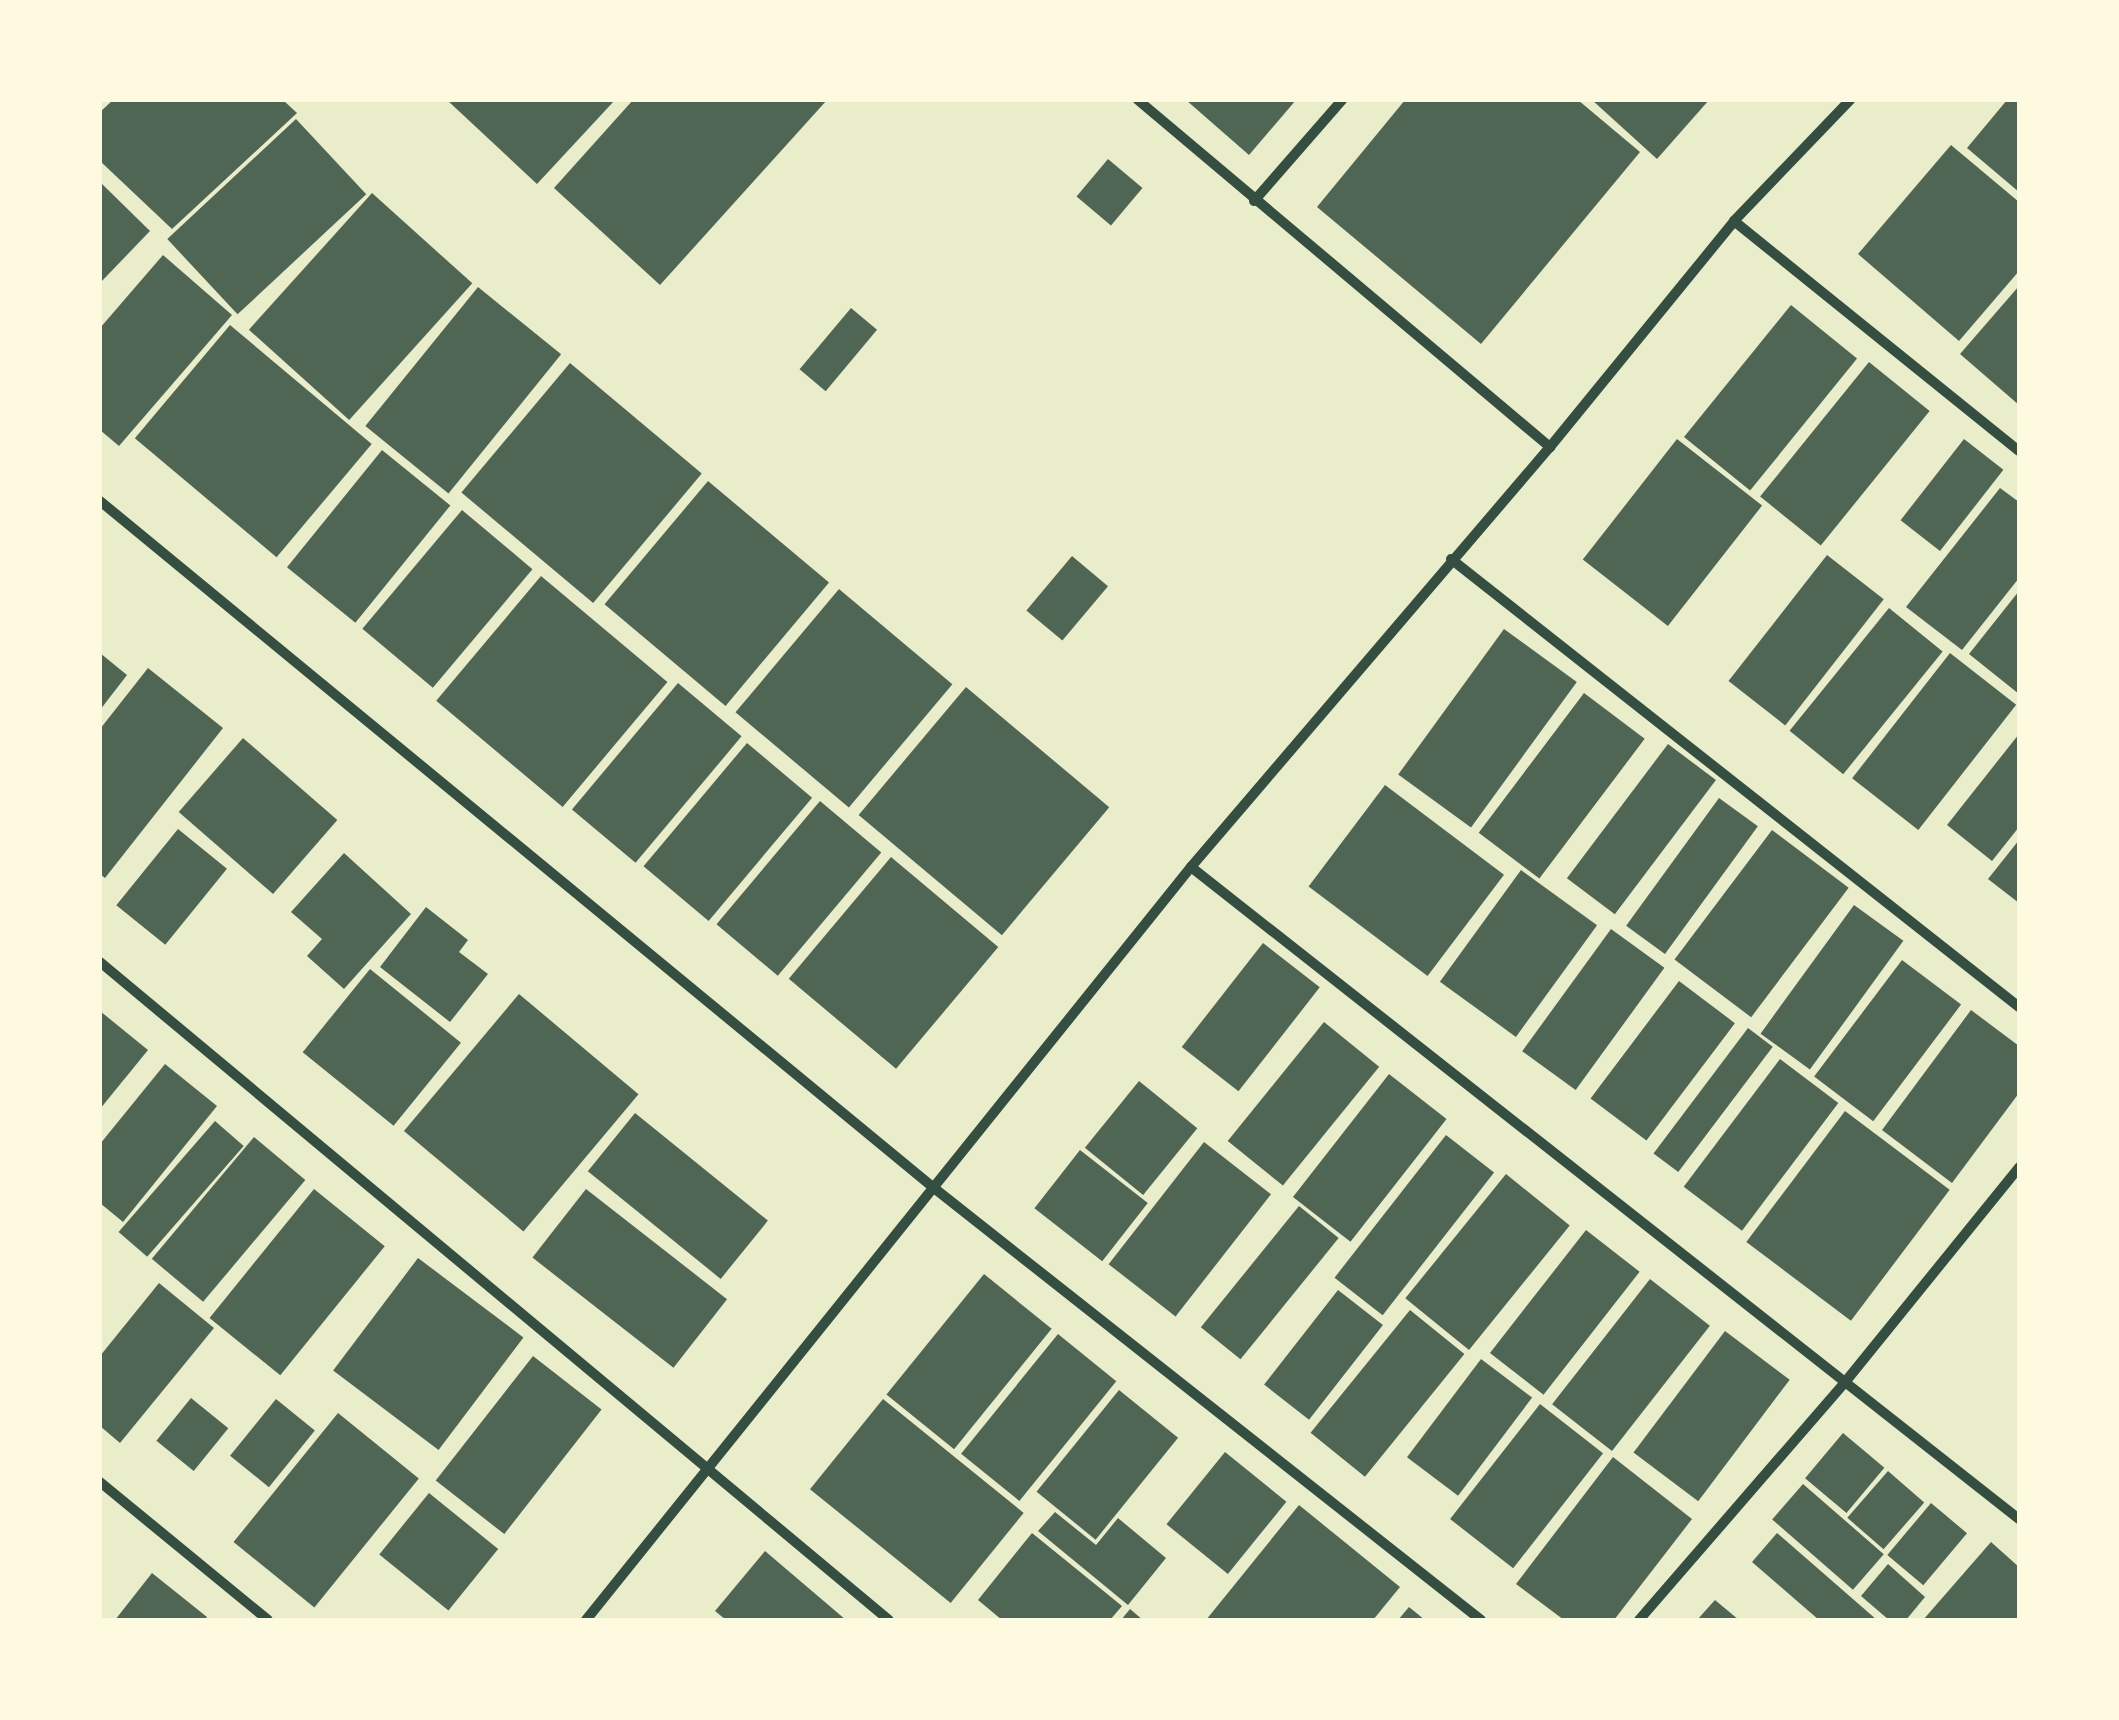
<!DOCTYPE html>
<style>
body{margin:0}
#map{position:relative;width:2119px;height:1720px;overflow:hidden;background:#e9edc9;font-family:Lato,sans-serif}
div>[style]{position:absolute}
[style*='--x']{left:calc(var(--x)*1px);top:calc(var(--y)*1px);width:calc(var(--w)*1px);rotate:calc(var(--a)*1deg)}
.building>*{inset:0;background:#4f6655;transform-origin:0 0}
.minor>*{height:10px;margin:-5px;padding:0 5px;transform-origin:5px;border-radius:5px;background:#344e41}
span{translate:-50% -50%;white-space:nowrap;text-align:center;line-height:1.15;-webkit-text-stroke:8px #fefae0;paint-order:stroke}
.frame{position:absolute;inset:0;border:102px solid #fefae0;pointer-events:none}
</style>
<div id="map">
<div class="building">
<i style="clip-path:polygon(113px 100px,283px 100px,297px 113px,172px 229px,100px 161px,100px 112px)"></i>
<i style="clip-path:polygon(447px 100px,615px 100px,537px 184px)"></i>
<i style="clip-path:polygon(633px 100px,827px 100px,660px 285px,554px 188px)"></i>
<i style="clip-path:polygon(1186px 100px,1296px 100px,1249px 155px)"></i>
<i style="clip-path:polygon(1405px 100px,1578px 100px,1640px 152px,1481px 344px,1317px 207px)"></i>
<i style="clip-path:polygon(1592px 100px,1709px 100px,1657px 159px)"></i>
<i style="clip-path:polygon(2007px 100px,2019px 100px,2019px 192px,1967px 148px)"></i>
<i style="left:296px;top:119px;width:103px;height:176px;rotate:47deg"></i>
<i style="clip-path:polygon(1951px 145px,2019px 202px,2019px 271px,1959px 341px,1858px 254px)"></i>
<i style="left:1108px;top:159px;width:45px;height:49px;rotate:40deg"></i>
<i style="clip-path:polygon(100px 182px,150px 231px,100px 283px)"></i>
<i style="left:372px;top:193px;width:135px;height:184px;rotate:42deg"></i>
<i style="clip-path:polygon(163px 255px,232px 315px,119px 446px,100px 430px,100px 328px)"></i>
<i style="clip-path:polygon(2019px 286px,2019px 405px,1960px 354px)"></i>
<i style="left:478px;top:287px;width:107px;height:179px;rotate:39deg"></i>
<i style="left:1791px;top:305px;width:85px;height:170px;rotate:39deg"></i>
<i style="left:851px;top:308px;width:34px;height:80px;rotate:40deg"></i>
<i style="left:230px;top:325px;width:185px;height:148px;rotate:40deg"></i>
<i style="left:1869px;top:362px;width:78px;height:173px;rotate:39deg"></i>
<i style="left:570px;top:363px;width:172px;height:169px;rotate:40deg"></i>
<i style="left:1677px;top:439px;width:108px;height:153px;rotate:38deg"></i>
<i style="left:1964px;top:439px;width:50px;height:103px;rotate:38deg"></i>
<i style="left:382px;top:450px;width:88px;height:151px;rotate:39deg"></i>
<i style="left:708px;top:481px;width:158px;height:161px;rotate:40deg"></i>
<i style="clip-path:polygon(2000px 488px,2019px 502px,2019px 578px,1962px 650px,1906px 607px)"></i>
<i style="left:462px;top:510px;width:92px;height:155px;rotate:40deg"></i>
<i style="left:1827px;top:555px;width:72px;height:160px;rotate:38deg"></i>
<i style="left:1072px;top:556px;width:47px;height:71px;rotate:40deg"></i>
<i style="left:541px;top:576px;width:165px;height:163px;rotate:40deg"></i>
<i style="left:839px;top:589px;width:148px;height:161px;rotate:40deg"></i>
<i style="clip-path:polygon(2019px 591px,2019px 694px,1969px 654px)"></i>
<i style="left:1889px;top:608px;width:69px;height:158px;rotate:39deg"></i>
<i style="left:1504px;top:629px;width:90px;height:180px;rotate:36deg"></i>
<i style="clip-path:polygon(100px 653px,127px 675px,100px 710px)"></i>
<i style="left:1950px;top:653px;width:84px;height:159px;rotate:38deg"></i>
<i style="clip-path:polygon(148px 668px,223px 728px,105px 878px,100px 874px,100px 729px)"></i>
<i style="left:678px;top:683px;width:83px;height:165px;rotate:40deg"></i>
<i style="left:966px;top:687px;width:187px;height:167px;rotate:40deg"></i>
<i style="left:1584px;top:693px;width:76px;height:175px;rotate:37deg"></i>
<i style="clip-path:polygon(2019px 734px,2019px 827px,1992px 861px,1947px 825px)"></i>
<i style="left:243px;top:738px;width:125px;height:98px;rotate:41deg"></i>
<i style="left:747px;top:743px;width:85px;height:161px;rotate:40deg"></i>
<i style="left:1668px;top:744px;width:60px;height:168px;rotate:37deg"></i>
<i style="left:1385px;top:785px;width:149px;height:127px;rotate:37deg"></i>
<i style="left:1719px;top:798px;width:48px;height:158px;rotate:36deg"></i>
<i style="left:820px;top:801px;width:80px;height:161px;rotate:40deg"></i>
<i style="left:178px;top:829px;width:63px;height:98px;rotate:39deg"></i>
<i style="left:1772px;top:830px;width:96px;height:162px;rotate:37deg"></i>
<i style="clip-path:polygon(2019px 840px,2019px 903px,1988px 879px)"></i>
<i style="clip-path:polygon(344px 853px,411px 914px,344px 989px,307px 956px,322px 939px,291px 912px)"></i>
<i style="left:891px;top:857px;width:140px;height:159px;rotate:40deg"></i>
<i style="left:1521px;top:870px;width:94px;height:138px;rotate:36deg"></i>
<i style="left:1854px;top:905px;width:61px;height:159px;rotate:36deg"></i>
<i style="clip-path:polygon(426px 907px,468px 940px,459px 952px,488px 974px,450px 1022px,380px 967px)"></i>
<i style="left:1611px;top:929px;width:66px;height:151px;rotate:36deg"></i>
<i style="left:1263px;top:943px;width:72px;height:132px;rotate:38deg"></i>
<i style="left:1902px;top:960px;width:74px;height:146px;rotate:37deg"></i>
<i style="left:370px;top:969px;width:117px;height:107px;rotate:39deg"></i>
<i style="left:1679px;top:981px;width:70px;height:147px;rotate:37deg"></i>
<i style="left:519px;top:994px;width:156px;height:179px;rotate:40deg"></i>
<i style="clip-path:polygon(1971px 1010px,2019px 1046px,2019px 1093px,1952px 1183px,1882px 1130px)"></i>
<i style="clip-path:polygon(100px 1011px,148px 1050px,100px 1109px)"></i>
<i style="left:1324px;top:1022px;width:71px;height:153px;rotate:39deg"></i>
<i style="left:1748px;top:1028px;width:31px;height:157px;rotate:37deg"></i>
<i style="left:1780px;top:1059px;width:73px;height:160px;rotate:37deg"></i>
<i style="clip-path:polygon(165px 1064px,217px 1106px,123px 1222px,100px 1203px,100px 1144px)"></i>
<i style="left:1389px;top:1074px;width:73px;height:156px;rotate:38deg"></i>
<i style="left:1139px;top:1081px;width:75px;height:86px;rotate:39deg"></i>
<i style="left:1845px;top:1111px;width:131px;height:164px;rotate:37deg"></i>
<i style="left:635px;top:1113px;width:171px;height:75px;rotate:39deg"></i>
<i style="left:215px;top:1121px;width:38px;height:147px;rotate:41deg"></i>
<i style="left:1446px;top:1135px;width:61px;height:181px;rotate:38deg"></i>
<i style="left:254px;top:1137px;width:67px;height:159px;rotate:40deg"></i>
<i style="left:1204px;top:1142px;width:85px;height:155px;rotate:38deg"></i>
<i style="left:1080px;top:1150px;width:86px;height:74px;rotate:38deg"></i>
<i style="left:1506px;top:1174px;width:82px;height:160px;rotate:39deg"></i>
<i style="left:314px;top:1189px;width:91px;height:166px;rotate:39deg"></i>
<i style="left:586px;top:1189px;width:179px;height:87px;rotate:38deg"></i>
<i style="left:1299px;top:1206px;width:51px;height:156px;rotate:39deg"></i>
<i style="left:1586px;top:1230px;width:68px;height:156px;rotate:38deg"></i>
<i style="left:418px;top:1258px;width:132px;height:141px;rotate:37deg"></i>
<i style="left:984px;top:1274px;width:87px;height:155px;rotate:39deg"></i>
<i style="left:1650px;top:1279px;width:76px;height:159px;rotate:38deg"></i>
<i style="clip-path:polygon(159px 1283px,214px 1328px,120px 1443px,100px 1426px,100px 1356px)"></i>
<i style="left:1338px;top:1290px;width:57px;height:120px;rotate:38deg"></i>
<i style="left:1410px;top:1310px;width:70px;height:158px;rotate:39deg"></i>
<i style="left:1725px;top:1331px;width:81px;height:152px;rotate:37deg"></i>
<i style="left:1058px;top:1334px;width:75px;height:154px;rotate:39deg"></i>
<i style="left:533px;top:1356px;width:87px;height:158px;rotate:38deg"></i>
<i style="left:1481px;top:1359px;width:64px;height:123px;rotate:37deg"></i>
<i style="left:1119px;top:1390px;width:76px;height:131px;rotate:39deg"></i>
<i style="left:191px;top:1398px;width:48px;height:55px;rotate:39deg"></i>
<i style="left:276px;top:1399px;width:50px;height:73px;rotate:39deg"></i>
<i style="left:883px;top:1399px;width:181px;height:116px;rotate:39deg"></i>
<i style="left:1540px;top:1404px;width:80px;height:146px;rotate:38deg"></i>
<i style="left:338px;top:1413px;width:104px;height:166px;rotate:39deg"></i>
<i style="left:1843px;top:1433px;width:54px;height:59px;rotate:40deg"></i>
<i style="left:1225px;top:1452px;width:79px;height:93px;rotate:39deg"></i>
<i style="clip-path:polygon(1613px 1457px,1692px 1519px,1614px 1620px,1564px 1620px,1516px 1584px)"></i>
<i style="left:1888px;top:1471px;width:48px;height:62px;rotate:41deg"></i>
<i style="left:1803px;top:1484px;width:107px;height:47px;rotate:41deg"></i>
<i style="left:429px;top:1493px;width:89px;height:79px;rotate:39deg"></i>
<i style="left:1931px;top:1503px;width:47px;height:68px;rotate:40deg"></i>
<i style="clip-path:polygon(1299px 1505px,1400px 1587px,1373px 1620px,1206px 1620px)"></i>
<i style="clip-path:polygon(1055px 1512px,1096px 1545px,1118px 1518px,1166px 1558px,1128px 1605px,1038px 1531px)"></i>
<i style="clip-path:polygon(1032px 1533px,1122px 1606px,1110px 1620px,1002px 1620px,978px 1600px)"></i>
<i style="clip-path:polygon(1777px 1533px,1877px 1620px,1819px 1620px,1752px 1562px)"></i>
<i style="clip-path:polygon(1991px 1542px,2019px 1567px,2019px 1620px,1923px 1620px)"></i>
<i style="clip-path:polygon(765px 1551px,846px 1620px,726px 1620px,715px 1611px)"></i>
<i style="clip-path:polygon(1888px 1564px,1925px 1597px,1906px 1620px,1889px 1620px,1861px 1596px)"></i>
<i style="clip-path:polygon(152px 1573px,207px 1617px,205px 1620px,115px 1620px)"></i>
<i style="clip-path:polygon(1715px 1600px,1739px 1620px,1697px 1620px)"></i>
<i style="clip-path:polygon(1409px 1607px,1425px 1620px,1398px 1620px)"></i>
<i style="clip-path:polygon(1130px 1609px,1143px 1620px,1121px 1620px)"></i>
</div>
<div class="minor">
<i style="--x:1138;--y:100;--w:539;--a:40.11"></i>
<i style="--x:1254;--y:201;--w:134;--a:-48.9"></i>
<i style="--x:1734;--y:221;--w:366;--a:38.9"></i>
<i style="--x:100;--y:501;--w:1081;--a:39.48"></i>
<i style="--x:934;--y:1188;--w:697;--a:38.3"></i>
<i style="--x:1451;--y:559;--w:723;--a:38.26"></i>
<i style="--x:1191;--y:867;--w:1054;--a:38.22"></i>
<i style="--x:100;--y:962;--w:1027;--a:39.83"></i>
<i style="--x:100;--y:1482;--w:217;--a:39.4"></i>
<i style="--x:586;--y:1620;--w:966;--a:-51.22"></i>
<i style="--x:1191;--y:867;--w:553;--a:-49.48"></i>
<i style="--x:1550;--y:447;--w:291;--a:-50.8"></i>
<i style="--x:1734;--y:221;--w:168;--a:-46.2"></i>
<i style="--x:1639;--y:1620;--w:316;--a:-49.1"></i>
<i style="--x:1846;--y:1381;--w:275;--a:-51"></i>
</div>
<div class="frame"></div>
</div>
